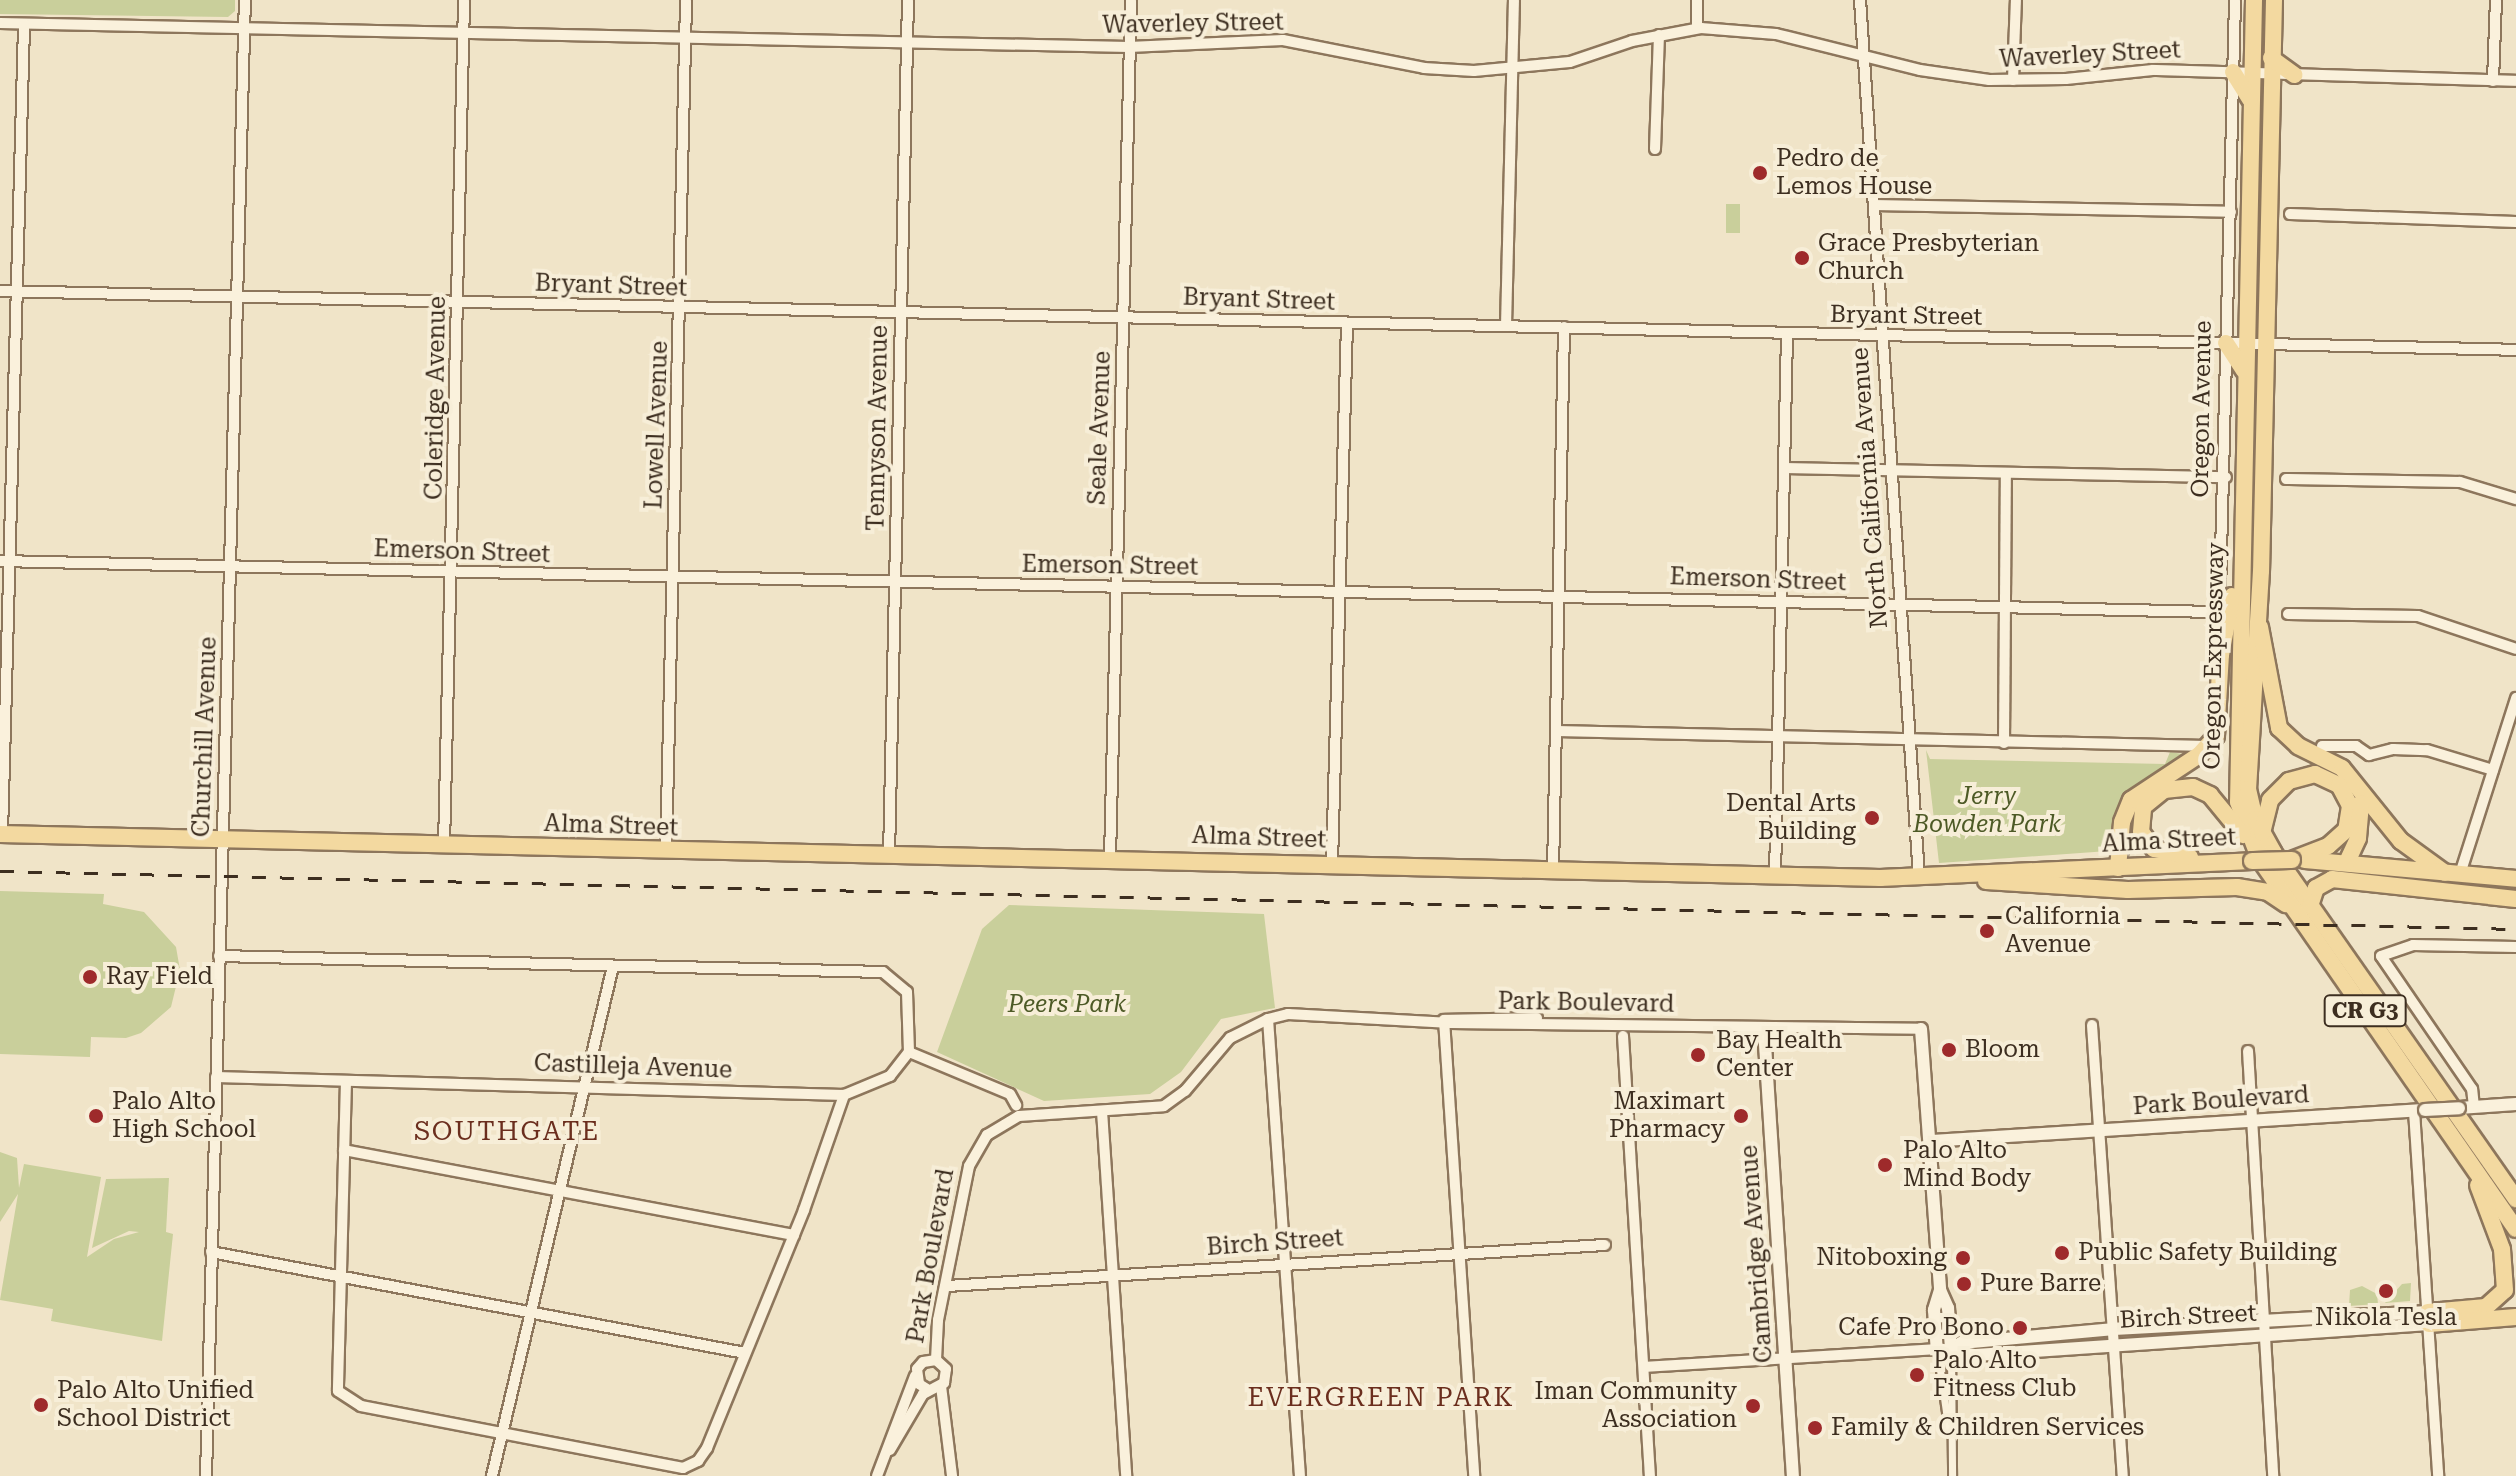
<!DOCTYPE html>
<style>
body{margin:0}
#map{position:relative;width:2516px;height:1476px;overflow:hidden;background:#f0e4c8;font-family:"Roboto Serif",serif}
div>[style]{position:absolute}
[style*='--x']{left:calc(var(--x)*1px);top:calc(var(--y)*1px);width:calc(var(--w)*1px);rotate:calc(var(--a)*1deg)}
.green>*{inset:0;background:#c9cf9b;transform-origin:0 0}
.roads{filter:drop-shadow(2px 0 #8d765c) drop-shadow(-2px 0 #8d765c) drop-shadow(0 2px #8d765c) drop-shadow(0 -2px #8d765c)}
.pedestrian>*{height:7px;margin:-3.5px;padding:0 3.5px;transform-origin:3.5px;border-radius:3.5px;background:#faf1dc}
.minor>*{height:10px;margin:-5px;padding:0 5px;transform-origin:5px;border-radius:5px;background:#faf1dc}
.tertiary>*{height:12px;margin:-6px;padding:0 6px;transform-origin:6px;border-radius:6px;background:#faf1dc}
.primary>*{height:16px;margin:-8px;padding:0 8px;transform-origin:8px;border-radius:8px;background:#f3d9a0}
.rail>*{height:3px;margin-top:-1.5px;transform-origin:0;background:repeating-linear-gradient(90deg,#3d2e20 0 14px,transparent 0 28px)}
.bridges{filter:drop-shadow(2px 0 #8d765c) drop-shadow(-2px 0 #8d765c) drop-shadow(0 2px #8d765c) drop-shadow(0 -2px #8d765c)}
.tertiary-bridge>*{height:12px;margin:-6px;padding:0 6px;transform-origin:6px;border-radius:6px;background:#faf1dc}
.primary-bridge>*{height:16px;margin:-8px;padding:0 8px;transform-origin:8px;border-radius:8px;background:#f3d9a0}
.dots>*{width:22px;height:22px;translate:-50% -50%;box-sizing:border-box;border:4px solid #f7eed8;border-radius:50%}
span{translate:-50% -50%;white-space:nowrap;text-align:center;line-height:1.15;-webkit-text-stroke:8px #f7eed8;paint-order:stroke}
.shield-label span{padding:2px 6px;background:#f7eed8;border:2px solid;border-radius:6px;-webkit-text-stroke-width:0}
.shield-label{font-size:22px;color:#3d2e20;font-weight:700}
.street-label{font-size:24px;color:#3d2e20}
.poi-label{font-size:24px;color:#3d2e20}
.left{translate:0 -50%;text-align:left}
.right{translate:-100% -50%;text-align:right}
.park-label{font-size:24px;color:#4d5a26;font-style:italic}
.neighbourhood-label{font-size:26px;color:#6b2e1e;letter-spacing:2px}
</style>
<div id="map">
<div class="green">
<i style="clip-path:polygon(0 0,235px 0,235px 11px,228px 17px,0 14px)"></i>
<i style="left:1726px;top:204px;width:14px;height:29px"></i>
<i style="clip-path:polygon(1926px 750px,1930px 759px,2165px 764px,2170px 752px,2189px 755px,2145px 783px,2108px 851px,1939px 863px)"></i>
<i style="clip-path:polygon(0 891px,104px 894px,103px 904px,144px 912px,176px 947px,180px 970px,171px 1007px,141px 1033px,126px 1038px,91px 1037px,90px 1057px,0 1054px)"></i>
<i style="clip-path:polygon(1009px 905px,1264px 914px,1275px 1008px,1221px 1019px,1181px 1072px,1150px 1094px,1044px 1101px,937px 1052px,982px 929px)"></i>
<i style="clip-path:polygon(0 1152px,17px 1158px,19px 1188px,24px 1164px,101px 1177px,87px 1257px,114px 1239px,139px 1232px,129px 1231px,92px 1248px,106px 1179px,169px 1178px,166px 1232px,173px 1234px,162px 1341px,51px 1321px,53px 1309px,0 1300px,18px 1194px,0 1222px)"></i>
<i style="clip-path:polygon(2411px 1283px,2410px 1301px,2385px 1303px,2402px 1284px)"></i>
<i style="clip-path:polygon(2362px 1286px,2377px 1294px,2378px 1304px,2349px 1306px,2350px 1290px)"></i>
</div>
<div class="roads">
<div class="pedestrian">
<i style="--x:1937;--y:1349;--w:84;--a:81.8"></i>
<i style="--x:1951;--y:1351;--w:125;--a:89.5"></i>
</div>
<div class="minor">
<i style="--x:1860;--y:0;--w:879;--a:86.15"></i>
<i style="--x:0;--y:23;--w:1129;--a:1.22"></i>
<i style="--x:1129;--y:47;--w:154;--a:-2.6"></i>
<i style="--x:1283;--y:40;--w:144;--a:11.2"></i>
<i style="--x:1424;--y:68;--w:50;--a:3.4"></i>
<i style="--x:1474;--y:71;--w:96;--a:-5.4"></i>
<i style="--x:1570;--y:62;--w:65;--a:-18.7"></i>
<i style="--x:1632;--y:41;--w:70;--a:-10.7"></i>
<i style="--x:1701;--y:28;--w:75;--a:4.6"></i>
<i style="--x:1776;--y:34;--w:148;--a:14"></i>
<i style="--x:1920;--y:70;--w:70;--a:8.2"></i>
<i style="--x:1989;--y:80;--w:77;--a:-0.7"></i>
<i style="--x:2066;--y:79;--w:87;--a:-5.9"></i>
<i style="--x:2153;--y:70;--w:363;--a:1.7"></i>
<i style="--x:1697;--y:28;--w:28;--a:-90"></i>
<i style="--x:2013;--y:80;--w:80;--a:-87.9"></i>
<i style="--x:2493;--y:81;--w:81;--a:-87.9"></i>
<i style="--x:1655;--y:149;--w:114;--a:-88"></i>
<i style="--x:1874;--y:205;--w:357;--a:1.1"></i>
<i style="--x:2290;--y:214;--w:226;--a:2"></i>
<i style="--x:0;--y:291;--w:2517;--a:1.34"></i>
<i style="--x:1506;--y:326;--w:326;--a:-88.6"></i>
<i style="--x:1785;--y:468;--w:441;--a:1.2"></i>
<i style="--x:2286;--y:479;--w:174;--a:1"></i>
<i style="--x:2460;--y:482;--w:59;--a:16.9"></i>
<i style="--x:0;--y:561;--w:2220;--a:1.32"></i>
<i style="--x:2288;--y:614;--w:130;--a:0.9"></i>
<i style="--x:2418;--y:616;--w:103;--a:18.6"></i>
<i style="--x:2219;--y:633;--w:633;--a:-88.55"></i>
<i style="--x:1557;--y:731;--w:650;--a:1.32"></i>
<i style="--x:2004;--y:743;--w:269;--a:-89.6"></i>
<i style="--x:2322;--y:746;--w:34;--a:0"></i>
<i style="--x:2356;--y:746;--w:16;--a:35"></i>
<i style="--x:2369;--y:755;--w:25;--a:-14"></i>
<i style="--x:2393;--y:749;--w:34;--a:2"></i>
<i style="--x:2427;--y:750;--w:69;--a:16.9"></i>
<i style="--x:2;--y:834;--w:810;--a:-88.44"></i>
<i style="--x:444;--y:845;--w:845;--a:-88.64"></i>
<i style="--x:666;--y:851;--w:851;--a:-88.65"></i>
<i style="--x:889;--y:856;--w:856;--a:-88.73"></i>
<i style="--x:1110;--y:858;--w:858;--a:-88.6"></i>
<i style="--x:1332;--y:864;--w:541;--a:-88.41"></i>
<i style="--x:1553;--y:871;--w:544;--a:-88.84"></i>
<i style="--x:2460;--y:874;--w:185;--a:-72.3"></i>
<i style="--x:1775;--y:876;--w:543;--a:-88.73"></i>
<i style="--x:219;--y:956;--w:664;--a:1.38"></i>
<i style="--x:883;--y:972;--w:31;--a:40"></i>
<i style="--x:907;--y:992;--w:60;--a:88.1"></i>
<i style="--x:1268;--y:1019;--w:458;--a:86"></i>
<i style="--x:1444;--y:1020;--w:457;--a:86.2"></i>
<i style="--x:1444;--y:1020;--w:93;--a:-1.2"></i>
<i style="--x:2092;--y:1025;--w:452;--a:86.1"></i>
<i style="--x:1623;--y:1036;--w:441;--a:86.5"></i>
<i style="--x:2248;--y:1051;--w:426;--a:86.6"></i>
<i style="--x:216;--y:1077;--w:628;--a:1.64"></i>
<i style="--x:844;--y:1095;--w:50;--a:-22.4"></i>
<i style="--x:890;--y:1076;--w:31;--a:-52"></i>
<i style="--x:909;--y:1052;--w:109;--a:22.6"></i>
<i style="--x:1010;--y:1094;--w:13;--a:61"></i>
<i style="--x:346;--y:1081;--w:310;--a:91.5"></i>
<i style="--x:338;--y:1391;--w:27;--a:33"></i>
<i style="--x:361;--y:1406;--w:328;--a:10.9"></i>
<i style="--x:683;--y:1468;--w:17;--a:-25"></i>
<i style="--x:698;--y:1461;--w:16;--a:-55"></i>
<i style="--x:707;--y:1448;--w:257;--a:-67.8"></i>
<i style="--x:804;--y:1210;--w:122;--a:-70.8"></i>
<i style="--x:2474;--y:1107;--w:18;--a:-96"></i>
<i style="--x:2472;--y:1089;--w:161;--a:-124.4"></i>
<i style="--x:2381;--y:956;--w:34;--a:-19"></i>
<i style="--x:2413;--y:945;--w:103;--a:1.1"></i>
<i style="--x:1102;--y:1111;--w:366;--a:86.2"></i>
<i style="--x:2414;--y:1111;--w:366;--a:86.2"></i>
<i style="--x:344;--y:1150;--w:458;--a:10.7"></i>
<i style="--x:211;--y:1252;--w:543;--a:10.71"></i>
<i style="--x:947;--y:1286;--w:659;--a:-3.57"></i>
<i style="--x:936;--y:1360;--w:40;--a:-87.1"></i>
<i style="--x:938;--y:1320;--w:157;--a:-78.6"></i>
<i style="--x:969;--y:1166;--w:36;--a:-60"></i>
<i style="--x:987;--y:1135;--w:37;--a:-31"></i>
<i style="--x:1019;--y:1116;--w:145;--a:-3.9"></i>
<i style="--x:1164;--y:1106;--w:26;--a:-36"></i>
<i style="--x:1185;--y:1091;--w:70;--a:-49.7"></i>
<i style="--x:1230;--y:1038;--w:42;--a:-26.6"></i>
<i style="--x:1268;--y:1019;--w:21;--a:-14"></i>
<i style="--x:1288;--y:1014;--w:163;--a:3.2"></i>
<i style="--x:1451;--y:1023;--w:470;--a:0.7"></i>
<i style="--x:1644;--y:1367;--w:294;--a:-3.5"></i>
<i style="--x:941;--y:1386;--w:91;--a:83"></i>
<i style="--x:890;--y:1450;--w:65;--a:-59.5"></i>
<i style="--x:923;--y:1394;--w:24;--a:-28"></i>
<i style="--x:944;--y:1383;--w:14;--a:-82"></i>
<i style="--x:946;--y:1369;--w:13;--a:-138"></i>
<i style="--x:936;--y:1360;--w:13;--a:171"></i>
<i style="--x:923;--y:1362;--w:9;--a:131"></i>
<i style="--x:917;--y:1369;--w:15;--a:82"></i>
<i style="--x:919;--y:1384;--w:9;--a:32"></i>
<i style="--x:206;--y:1476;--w:1477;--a:-88.49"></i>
<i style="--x:492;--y:1476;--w:524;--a:-76.65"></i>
<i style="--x:877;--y:1476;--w:107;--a:-69.2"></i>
</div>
<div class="tertiary">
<i style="--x:1764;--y:1029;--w:448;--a:86.3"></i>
<i style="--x:1921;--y:1029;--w:262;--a:85.8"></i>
<i style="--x:1940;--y:1290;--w:21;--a:107"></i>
<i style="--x:1934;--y:1310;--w:39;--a:86"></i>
<i style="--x:1937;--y:1349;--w:39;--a:9"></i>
<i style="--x:1976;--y:1355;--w:454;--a:-3.9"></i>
<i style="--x:2459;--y:1108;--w:57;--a:-4"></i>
<i style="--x:1930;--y:1141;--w:496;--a:-3.6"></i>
<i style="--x:1940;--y:1290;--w:20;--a:66"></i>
<i style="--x:1948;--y:1308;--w:41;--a:85.8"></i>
<i style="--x:1951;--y:1349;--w:12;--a:-31"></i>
<i style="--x:1961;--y:1343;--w:154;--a:-5.2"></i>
<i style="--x:2114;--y:1329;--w:314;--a:-3.1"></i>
</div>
<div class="primary">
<i style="--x:2254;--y:0;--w:802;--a:91.14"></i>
<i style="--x:2238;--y:802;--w:60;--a:69.4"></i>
<i style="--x:2259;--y:858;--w:451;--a:55.3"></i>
<i style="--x:2274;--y:0;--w:571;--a:91.3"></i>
<i style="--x:2261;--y:571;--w:218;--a:93.4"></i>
<i style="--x:2248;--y:789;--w:31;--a:77"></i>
<i style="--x:2255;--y:819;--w:38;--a:61"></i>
<i style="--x:2273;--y:852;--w:424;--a:55"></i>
<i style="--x:2271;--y:58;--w:29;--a:36"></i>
<i style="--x:2233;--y:72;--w:32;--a:58"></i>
<i style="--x:2226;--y:343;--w:33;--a:57"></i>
<i style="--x:2260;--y:627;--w:103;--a:79.3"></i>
<i style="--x:2279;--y:728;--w:26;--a:43"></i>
<i style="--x:2298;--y:746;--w:49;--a:26.6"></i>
<i style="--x:2342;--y:768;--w:94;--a:51.1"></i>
<i style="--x:2401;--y:841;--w:54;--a:36"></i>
<i style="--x:2262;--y:833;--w:34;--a:-76"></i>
<i style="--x:2270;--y:800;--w:27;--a:-45"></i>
<i style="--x:2289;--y:781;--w:27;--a:-15"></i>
<i style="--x:2315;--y:774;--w:26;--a:25"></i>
<i style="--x:2339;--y:785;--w:24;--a:62"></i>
<i style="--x:2350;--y:806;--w:24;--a:99"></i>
<i style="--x:2346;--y:830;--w:24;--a:138"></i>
<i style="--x:2328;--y:846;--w:39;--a:159"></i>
<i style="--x:0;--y:834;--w:1881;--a:1.34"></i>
<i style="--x:1880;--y:878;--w:372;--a:-2.6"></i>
<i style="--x:2190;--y:857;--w:37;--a:-167"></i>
<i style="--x:2154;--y:849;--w:21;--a:-127"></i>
<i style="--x:2141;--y:832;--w:25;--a:-85"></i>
<i style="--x:2143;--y:807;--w:27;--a:-39"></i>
<i style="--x:2164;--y:790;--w:29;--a:-6"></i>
<i style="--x:2193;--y:787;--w:19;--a:25"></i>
<i style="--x:2210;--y:795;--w:52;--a:50.5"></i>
<i style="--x:2305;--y:860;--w:212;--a:5.1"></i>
<i style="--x:2347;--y:862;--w:26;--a:-65"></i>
<i style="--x:2358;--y:838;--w:35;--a:-85"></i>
<i style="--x:2118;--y:868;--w:46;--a:-85"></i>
<i style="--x:2122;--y:822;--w:24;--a:-68"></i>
<i style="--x:2131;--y:800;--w:82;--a:-33.5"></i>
<i style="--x:2199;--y:755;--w:25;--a:-48"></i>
<i style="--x:2216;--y:736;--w:81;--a:-86.5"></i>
<i style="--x:2221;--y:655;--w:60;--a:-79.4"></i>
<i style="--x:1986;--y:881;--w:142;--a:3.6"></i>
<i style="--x:2128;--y:890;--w:109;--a:-1.6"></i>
<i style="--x:2237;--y:887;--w:31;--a:9"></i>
<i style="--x:2268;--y:892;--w:22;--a:34"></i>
<i style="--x:2310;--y:906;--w:19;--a:-72"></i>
<i style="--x:2316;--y:888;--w:18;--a:-29"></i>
<i style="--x:2332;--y:879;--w:185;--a:6.2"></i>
<i style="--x:2428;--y:1312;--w:58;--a:-4.9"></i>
<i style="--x:2486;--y:1307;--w:25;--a:-42"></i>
<i style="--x:2505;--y:1290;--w:41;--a:-94.2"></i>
<i style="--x:2502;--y:1249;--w:68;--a:-110.6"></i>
<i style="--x:2429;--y:1324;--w:87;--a:-4.6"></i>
</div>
</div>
<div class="rail">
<i style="--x:0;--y:871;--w:2517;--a:1.32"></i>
</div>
<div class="bridges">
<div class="tertiary-bridge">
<i style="--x:2425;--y:1110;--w:34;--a:-3"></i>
</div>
<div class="primary-bridge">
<i style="--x:2252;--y:861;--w:40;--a:-1.4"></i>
</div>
</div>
<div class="dots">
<i style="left:1760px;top:173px;background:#9e2a2b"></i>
<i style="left:1802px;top:258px;background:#9e2a2b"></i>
<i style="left:1872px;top:818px;background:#9e2a2b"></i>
<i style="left:1987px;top:931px;background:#9e2a2b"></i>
<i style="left:90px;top:977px;background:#9e2a2b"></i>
<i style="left:1949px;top:1050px;background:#9e2a2b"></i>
<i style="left:1698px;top:1055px;background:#9e2a2b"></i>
<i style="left:96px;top:1116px;background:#9e2a2b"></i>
<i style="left:1741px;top:1116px;background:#9e2a2b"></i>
<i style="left:1885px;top:1165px;background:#9e2a2b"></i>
<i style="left:2062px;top:1253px;background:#9e2a2b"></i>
<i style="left:1963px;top:1258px;background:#9e2a2b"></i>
<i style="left:1964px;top:1284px;background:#9e2a2b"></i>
<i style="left:2386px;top:1291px;background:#9e2a2b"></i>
<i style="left:2020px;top:1328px;background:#9e2a2b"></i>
<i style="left:1917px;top:1375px;background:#9e2a2b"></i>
<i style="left:41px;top:1405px;background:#9e2a2b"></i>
<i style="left:1753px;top:1406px;background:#9e2a2b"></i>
<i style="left:1815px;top:1428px;background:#9e2a2b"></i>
</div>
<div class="shield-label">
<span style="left:2365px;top:1011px">CR G3</span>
</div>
<div class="street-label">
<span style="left:1193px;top:24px;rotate:-1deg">Waverley Street</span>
<span style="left:2090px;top:55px;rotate:-3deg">Waverley Street</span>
<span style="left:611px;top:286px;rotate:2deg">Bryant Street</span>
<span style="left:1259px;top:300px;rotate:2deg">Bryant Street</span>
<span style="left:1906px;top:316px;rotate:1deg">Bryant Street</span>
<span style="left:436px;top:398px;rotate:-89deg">Coleridge Avenue</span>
<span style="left:2202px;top:409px;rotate:-89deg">Oregon Avenue</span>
<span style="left:657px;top:425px;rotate:-88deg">Lowell Avenue</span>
<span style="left:878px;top:428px;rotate:-89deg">Tennyson Avenue</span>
<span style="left:1100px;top:428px;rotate:-88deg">Seale Avenue</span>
<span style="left:1870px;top:488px;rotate:-94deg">North California Avenue</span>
<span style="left:462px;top:552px;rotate:2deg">Emerson Street</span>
<span style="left:1110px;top:566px;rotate:1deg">Emerson Street</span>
<span style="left:1758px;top:580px;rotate:2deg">Emerson Street</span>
<span style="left:2214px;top:656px;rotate:-89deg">Oregon Expressway</span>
<span style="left:205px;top:737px;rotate:-88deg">Churchill Avenue</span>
<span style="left:611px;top:826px;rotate:2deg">Alma Street</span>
<span style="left:1259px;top:838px;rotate:2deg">Alma Street</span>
<span style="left:2169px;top:841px;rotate:-3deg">Alma Street</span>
<span style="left:1586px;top:1003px;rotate:1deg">Park Boulevard</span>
<span style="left:633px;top:1067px;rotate:2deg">Castilleja Avenue</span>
<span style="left:2221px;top:1101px;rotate:-4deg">Park Boulevard</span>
<span style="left:1275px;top:1243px;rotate:-4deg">Birch Street</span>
<span style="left:1757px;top:1254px;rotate:-94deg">Cambridge Avenue</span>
<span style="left:931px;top:1256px;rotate:-80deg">Park Boulevard</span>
<span style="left:2188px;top:1317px;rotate:-3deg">Birch Street</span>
</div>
<div class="poi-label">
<span class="left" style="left:1776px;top:173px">Pedro de<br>Lemos House</span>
<span class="left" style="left:1818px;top:258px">Grace Presbyterian<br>Church</span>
<span class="right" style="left:1856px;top:818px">Dental Arts<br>Building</span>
<span class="left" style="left:2005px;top:931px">California<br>Avenue</span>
<span class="left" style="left:106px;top:977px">Ray Field</span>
<span class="left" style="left:1716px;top:1055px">Bay Health<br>Center</span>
<span class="left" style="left:1965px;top:1050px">Bloom</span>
<span class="left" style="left:112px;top:1116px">Palo Alto<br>High School</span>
<span class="right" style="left:1725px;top:1116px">Maximart<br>Pharmacy</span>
<span class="left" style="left:1903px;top:1165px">Palo Alto<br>Mind Body</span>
<span class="left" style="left:2078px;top:1253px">Public Safety Building</span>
<span class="right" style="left:1947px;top:1258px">Nitoboxing</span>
<span class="left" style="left:1980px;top:1284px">Pure Barre</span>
<span style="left:2386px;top:1318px">Nikola Tesla</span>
<span class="right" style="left:2004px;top:1328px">Cafe Pro Bono</span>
<span class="left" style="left:1933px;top:1375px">Palo Alto<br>Fitness Club</span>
<span class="left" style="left:57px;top:1405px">Palo Alto Unified<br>School District</span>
<span class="right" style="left:1737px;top:1406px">Iman Community<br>Association</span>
<span class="left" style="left:1831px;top:1428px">Family &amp; Children Services</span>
</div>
<div class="park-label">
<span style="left:1987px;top:811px">Jerry<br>Bowden Park</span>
<span style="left:1067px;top:1005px">Peers Park</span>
</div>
<div class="neighbourhood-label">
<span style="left:507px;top:1132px">SOUTHGATE</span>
<span style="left:1381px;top:1398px">EVERGREEN PARK</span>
</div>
</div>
